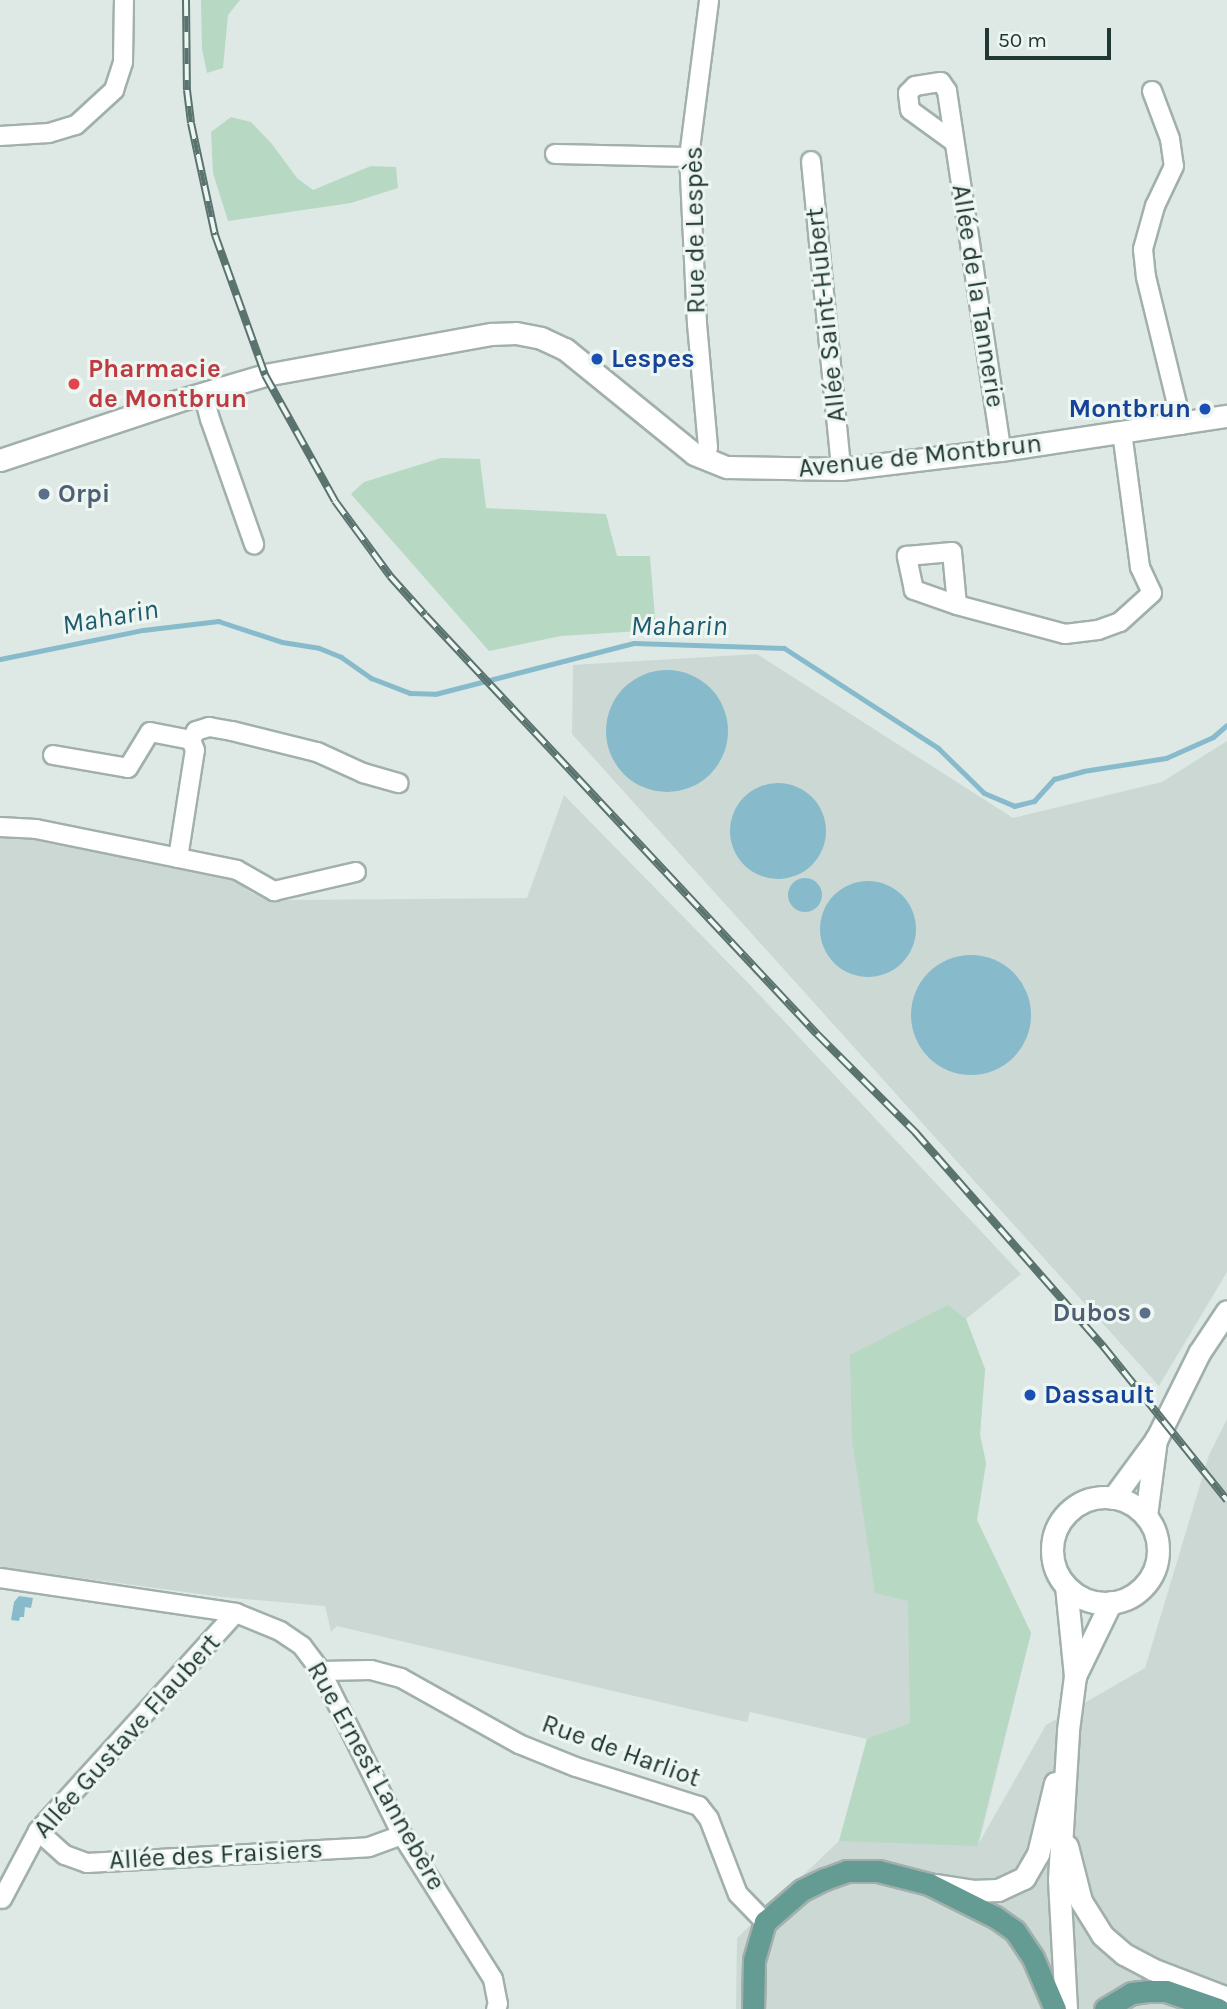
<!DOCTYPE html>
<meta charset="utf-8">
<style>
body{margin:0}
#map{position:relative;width:1227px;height:2009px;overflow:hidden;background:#dee9e5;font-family:Karla,sans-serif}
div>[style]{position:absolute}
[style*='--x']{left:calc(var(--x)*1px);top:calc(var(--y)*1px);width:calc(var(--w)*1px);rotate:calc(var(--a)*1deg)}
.built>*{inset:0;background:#ccd8d4}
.green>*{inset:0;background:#b7d9c3}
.water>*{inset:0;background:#87bbcc}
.round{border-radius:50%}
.stream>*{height:5px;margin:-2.5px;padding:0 2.5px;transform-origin:2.5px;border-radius:2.5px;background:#87bbcc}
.roads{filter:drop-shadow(2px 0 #a1b0ac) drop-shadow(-2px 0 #a1b0ac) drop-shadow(0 2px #a1b0ac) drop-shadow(0 -2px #a1b0ac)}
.street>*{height:18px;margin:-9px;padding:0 9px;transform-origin:9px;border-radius:9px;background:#fff}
.secondary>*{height:21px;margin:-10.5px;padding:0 10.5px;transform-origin:10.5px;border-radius:10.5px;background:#fff}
.secondary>.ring{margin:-10.5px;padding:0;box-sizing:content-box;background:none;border:21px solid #fff;border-radius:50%}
.primary>*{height:21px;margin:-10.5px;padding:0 10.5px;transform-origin:10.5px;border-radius:10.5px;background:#649c93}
.rail>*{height:8px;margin-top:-4px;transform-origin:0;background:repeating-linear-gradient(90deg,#eef6f2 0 16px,#5a736f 0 32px);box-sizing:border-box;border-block:2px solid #5a736f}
.dots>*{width:19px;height:19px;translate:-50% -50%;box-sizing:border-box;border:4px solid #eef6f2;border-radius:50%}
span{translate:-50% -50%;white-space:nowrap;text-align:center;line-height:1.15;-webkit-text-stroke:6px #eef6f2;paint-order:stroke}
.street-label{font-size:26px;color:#203733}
.transit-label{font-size:26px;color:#164399;font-weight:700}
.left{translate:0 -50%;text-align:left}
.right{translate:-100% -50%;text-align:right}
.health-label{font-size:26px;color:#be3a42;font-weight:700}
.service-label{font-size:26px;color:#4e5e75;font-weight:700}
.water-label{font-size:28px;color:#1e5b6f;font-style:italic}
.scale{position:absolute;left:985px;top:28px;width:126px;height:32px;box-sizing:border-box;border:4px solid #203733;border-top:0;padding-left:9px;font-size:21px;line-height:24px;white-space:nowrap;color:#203733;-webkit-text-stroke:5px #eef6f2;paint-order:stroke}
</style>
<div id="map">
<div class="built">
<i style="clip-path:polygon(757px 654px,1013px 818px,1162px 782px,1227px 741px,1227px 1272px,1159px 1386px,572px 734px,573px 665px)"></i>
<i style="clip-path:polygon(564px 795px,752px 987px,1021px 1274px,966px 1319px,985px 1369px,980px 1435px,986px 1463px,977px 1520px,1031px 1633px,979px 1843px,1046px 1725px,1145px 1668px,1209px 1455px,1227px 1419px,1227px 2009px,736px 2009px,737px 1938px,839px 1841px,867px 1739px,750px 1712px,747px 1722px,728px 1718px,337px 1626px,331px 1632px,325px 1606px,222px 1597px,0 1567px,0 830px,39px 833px,232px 879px,254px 894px,288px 900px,527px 898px)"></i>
</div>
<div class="green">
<i style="clip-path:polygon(201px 0,240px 0,228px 15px,223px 68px,207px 73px,202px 49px)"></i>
<i style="clip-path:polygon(231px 117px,251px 122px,272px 144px,297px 178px,313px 190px,371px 166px,396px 167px,398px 188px,351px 203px,228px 221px,213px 173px,211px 132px)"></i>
<i style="clip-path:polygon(441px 458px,480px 459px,486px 508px,606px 514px,617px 556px,650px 556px,656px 630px,561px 636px,489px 651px,351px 494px,364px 482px)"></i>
<i style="clip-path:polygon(948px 1305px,966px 1319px,985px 1369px,980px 1435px,986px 1463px,977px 1520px,1031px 1633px,977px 1846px,839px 1841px,867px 1739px,910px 1723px,908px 1601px,875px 1593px,852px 1439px,850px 1355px)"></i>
</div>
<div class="water">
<i class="round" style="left:606px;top:670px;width:122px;height:122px"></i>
<i class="round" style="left:730px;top:783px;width:96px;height:96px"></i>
<i class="round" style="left:788px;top:878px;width:34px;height:34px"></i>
<i class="round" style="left:820px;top:881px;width:96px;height:96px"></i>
<i class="round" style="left:911px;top:955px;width:120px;height:120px"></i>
<i style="clip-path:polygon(19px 1596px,33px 1598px,31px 1608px,25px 1607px,24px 1617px,20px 1617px,19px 1621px,11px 1620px,14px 1602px)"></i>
</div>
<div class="stream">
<i style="--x:0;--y:659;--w:146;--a:-11.5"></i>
<i style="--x:143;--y:630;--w:76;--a:-6.8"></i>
<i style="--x:218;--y:621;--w:67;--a:18.2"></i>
<i style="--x:282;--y:642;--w:37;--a:9"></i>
<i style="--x:319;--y:648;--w:24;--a:22"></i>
<i style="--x:341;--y:657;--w:37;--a:35"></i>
<i style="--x:371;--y:678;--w:42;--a:21"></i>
<i style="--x:410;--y:693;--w:25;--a:2"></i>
<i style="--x:435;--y:694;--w:205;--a:-14.4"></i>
<i style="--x:634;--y:643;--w:150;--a:1.9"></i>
<i style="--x:784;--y:648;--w:184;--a:33"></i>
<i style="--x:938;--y:748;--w:64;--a:44.4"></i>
<i style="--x:984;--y:793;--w:33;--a:23"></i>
<i style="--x:1014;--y:806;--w:21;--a:-14"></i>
<i style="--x:1034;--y:801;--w:30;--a:-48"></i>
<i style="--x:1054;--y:779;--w:30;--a:-15"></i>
<i style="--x:1083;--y:771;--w:84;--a:-8.9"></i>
<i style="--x:1166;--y:758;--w:51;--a:-24.1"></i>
<i style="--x:1213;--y:737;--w:18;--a:-41"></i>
</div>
<div class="roads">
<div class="street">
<i style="--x:1152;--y:91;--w:51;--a:69.4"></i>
<i style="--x:1170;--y:139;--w:27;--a:82"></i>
<i style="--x:1174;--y:166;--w:44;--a:115.4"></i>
<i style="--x:1155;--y:206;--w:45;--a:105.6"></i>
<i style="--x:1143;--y:249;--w:28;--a:84"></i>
<i style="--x:1146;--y:277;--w:152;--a:76.3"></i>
<i style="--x:0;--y:136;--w:49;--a:-3.5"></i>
<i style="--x:49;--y:133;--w:28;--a:-17"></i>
<i style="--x:76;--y:125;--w:52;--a:-42.6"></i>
<i style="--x:114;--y:90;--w:29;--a:-72"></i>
<i style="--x:123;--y:62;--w:62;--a:-89.1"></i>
<i style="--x:954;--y:142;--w:54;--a:-144"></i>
<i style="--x:910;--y:110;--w:17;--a:-97"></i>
<i style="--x:908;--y:93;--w:10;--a:-45"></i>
<i style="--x:915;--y:86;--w:26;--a:-9"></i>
<i style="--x:941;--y:82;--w:11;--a:56"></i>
<i style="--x:947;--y:91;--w:363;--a:81.4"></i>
<i style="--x:555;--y:154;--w:134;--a:1.3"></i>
<i style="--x:811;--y:161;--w:309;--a:84.4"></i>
<i style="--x:203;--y:393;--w:27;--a:75"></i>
<i style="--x:210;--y:419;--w:133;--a:70.6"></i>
<i style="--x:705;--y:460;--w:13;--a:-77"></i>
<i style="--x:708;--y:447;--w:123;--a:-95.1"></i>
<i style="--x:697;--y:324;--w:167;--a:-92.7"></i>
<i style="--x:689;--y:157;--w:158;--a:-82.7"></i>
<i style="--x:957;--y:605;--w:46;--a:-160.8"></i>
<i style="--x:914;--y:590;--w:35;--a:-102"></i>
<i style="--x:907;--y:556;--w:45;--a:-5.1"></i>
<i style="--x:952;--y:552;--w:53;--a:84.6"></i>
<i style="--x:957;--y:605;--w:112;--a:15"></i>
<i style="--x:1065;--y:634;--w:33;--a:-7"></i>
<i style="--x:1098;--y:630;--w:23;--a:-20"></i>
<i style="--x:1120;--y:622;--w:43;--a:-42.2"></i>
<i style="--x:1152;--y:593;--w:29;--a:-115"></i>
<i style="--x:1140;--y:567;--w:136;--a:-97.6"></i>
<i style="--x:53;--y:755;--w:76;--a:9.8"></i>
<i style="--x:128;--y:768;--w:42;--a:-58.6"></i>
<i style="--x:150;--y:732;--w:42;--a:11"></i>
<i style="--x:0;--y:827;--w:36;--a:3"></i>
<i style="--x:36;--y:829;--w:205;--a:11.5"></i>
<i style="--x:237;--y:870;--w:43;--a:29.6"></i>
<i style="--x:274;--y:891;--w:84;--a:-13"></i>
<i style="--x:178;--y:858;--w:109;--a:-81.1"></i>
<i style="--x:195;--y:750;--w:11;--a:-112"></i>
<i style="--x:191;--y:740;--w:10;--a:-61"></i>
<i style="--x:196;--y:731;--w:14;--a:-17"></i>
<i style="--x:209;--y:727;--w:23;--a:10"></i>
<i style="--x:232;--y:731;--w:88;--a:13.9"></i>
<i style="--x:317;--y:752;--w:51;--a:24.5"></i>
<i style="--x:363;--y:773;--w:37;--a:16"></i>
<i style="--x:0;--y:1578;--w:239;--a:8.4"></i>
<i style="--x:236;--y:1613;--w:48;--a:22.2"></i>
<i style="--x:280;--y:1631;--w:27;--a:34"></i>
<i style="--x:302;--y:1646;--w:31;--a:53"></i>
<i style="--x:321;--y:1671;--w:183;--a:63.7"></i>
<i style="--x:402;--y:1835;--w:170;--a:57.7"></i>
<i style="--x:493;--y:1979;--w:25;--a:79"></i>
<i style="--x:498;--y:2004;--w:5;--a:112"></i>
<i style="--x:321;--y:1671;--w:50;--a:-1.1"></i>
<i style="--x:371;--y:1670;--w:31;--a:15"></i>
<i style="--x:401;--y:1678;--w:135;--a:29.2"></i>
<i style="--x:519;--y:1744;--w:61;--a:22"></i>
<i style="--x:576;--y:1767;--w:129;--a:17.6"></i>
<i style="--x:699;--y:1806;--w:16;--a:52"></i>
<i style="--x:709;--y:1819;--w:80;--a:68.9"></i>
<i style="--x:738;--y:1894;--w:39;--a:46"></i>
<i style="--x:38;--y:1831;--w:36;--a:42"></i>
<i style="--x:65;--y:1855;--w:23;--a:20"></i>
<i style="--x:87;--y:1863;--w:282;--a:-3.2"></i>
<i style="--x:369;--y:1847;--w:35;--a:-20"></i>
<i style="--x:2;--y:1899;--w:77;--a:-62.1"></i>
<i style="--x:38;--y:1831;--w:294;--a:-47.8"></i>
</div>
<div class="secondary">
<i style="--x:0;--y:460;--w:183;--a:-18.4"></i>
<i style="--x:174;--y:402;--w:95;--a:-16.5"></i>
<i style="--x:265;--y:375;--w:230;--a:-10.3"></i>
<i style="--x:491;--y:334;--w:25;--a:-2"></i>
<i style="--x:516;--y:333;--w:25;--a:11"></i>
<i style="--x:541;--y:338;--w:26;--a:25"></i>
<i style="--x:565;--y:349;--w:166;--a:39.1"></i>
<i style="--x:694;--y:454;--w:35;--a:22"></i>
<i style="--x:727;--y:467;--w:114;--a:1"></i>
<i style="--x:841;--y:469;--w:161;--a:-6.8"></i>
<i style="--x:1001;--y:450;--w:229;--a:-8.6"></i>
<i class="ring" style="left:1052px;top:1497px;width:85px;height:85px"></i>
<i style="--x:1113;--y:1498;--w:74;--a:-53.7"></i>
<i style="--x:1157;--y:1438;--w:95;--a:-63.7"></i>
<i style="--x:1199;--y:1353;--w:50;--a:-56.3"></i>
<i style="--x:1146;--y:1516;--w:78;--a:-82.6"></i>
<i style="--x:1075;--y:1676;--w:82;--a:-64.1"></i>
<i style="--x:1067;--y:1846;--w:57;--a:75.7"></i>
<i style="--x:1081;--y:1901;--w:40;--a:58"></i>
<i style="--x:1102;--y:1935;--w:29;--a:41"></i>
<i style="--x:1124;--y:1954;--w:32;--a:28"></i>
<i style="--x:1152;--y:1969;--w:80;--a:21.1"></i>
<i style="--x:936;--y:1885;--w:36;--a:9"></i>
<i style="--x:972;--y:1891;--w:26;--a:-2"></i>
<i style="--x:998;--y:1890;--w:29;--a:-25"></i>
<i style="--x:1024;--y:1878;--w:28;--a:-60"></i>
<i style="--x:1038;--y:1854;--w:73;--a:-76.5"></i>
<i style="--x:1066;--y:2009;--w:130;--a:-93.1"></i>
<i style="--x:1059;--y:1879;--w:149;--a:-86.5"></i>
<i style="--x:1068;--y:1730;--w:54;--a:-82.6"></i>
<i style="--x:1075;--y:1676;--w:90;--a:-95.7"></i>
</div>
<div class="primary">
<i style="--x:753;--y:2009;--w:49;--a:-88.8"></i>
<i style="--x:754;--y:1960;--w:40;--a:-74"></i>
<i style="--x:765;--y:1922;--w:49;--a:-40.9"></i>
<i style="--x:802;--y:1890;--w:25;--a:-26"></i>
<i style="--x:825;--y:1879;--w:23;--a:-20"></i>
<i style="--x:847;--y:1871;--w:31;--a:0"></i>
<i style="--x:878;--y:1871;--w:53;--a:14.3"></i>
<i style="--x:929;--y:1884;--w:74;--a:26.6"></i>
<i style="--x:995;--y:1917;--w:24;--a:35"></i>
<i style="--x:1015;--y:1931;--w:32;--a:56"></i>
<i style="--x:1033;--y:1958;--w:56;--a:66.7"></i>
<i style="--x:1105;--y:2009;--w:31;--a:-31"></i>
<i style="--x:1132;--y:1993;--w:17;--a:-7"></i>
<i style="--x:1149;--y:1991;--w:17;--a:0"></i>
<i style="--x:1166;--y:1991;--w:55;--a:19.1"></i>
</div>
</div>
<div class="rail">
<i style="--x:186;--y:0;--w:90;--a:89.4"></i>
<i style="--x:187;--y:90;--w:33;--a:83"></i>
<i style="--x:191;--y:123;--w:115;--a:77.9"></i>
<i style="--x:215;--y:235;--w:149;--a:70.3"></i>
<i style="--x:265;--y:375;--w:144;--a:60.9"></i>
<i style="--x:335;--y:501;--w:93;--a:53.7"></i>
<i style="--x:390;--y:576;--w:52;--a:48.1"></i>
<i style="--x:425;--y:615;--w:574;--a:46.91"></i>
<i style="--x:817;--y:1034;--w:139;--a:45"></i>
<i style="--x:915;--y:1132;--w:285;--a:48.7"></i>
<i style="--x:1103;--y:1346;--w:198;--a:51.2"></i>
</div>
<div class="dots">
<i style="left:597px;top:359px;background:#1a4fb4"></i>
<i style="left:74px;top:384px;background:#e0444e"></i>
<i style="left:1205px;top:409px;background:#1a4fb4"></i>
<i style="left:44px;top:494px;background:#5c6f8a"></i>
<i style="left:1145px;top:1313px;background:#5c6f8a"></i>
<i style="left:1030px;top:1395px;background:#1a4fb4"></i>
</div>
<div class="street-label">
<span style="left:695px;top:230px;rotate:-91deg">Rue de Lespès</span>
<span style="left:978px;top:296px;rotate:81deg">Allée de la Tannerie</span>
<span style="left:826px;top:315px;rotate:-96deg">Allée Saint-Hubert</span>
<span style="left:920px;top:456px;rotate:-6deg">Avenue de Montbrun</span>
<span style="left:127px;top:1736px;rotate:-48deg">Allée Gustave Flaubert</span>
<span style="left:621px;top:1751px;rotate:20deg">Rue de Harliot</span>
<span style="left:376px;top:1776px;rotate:61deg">Rue Ernest Lannebère</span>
<span style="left:216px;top:1855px;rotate:-3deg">Allée des Fraisiers</span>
</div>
<div class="transit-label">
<span class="left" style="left:611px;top:359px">Lespes</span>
<span class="right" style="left:1191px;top:409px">Montbrun</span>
<span class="left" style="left:1044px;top:1395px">Dassault</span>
</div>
<div class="health-label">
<span class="left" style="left:88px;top:384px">Pharmacie<br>de Montbrun</span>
</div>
<div class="service-label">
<span class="left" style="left:58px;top:494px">Orpi</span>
<span class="right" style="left:1131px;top:1313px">Dubos</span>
</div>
<div class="water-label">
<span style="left:110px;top:617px;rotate:-10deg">Maharin</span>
<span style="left:679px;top:626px">Maharin</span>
</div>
<div class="scale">50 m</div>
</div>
